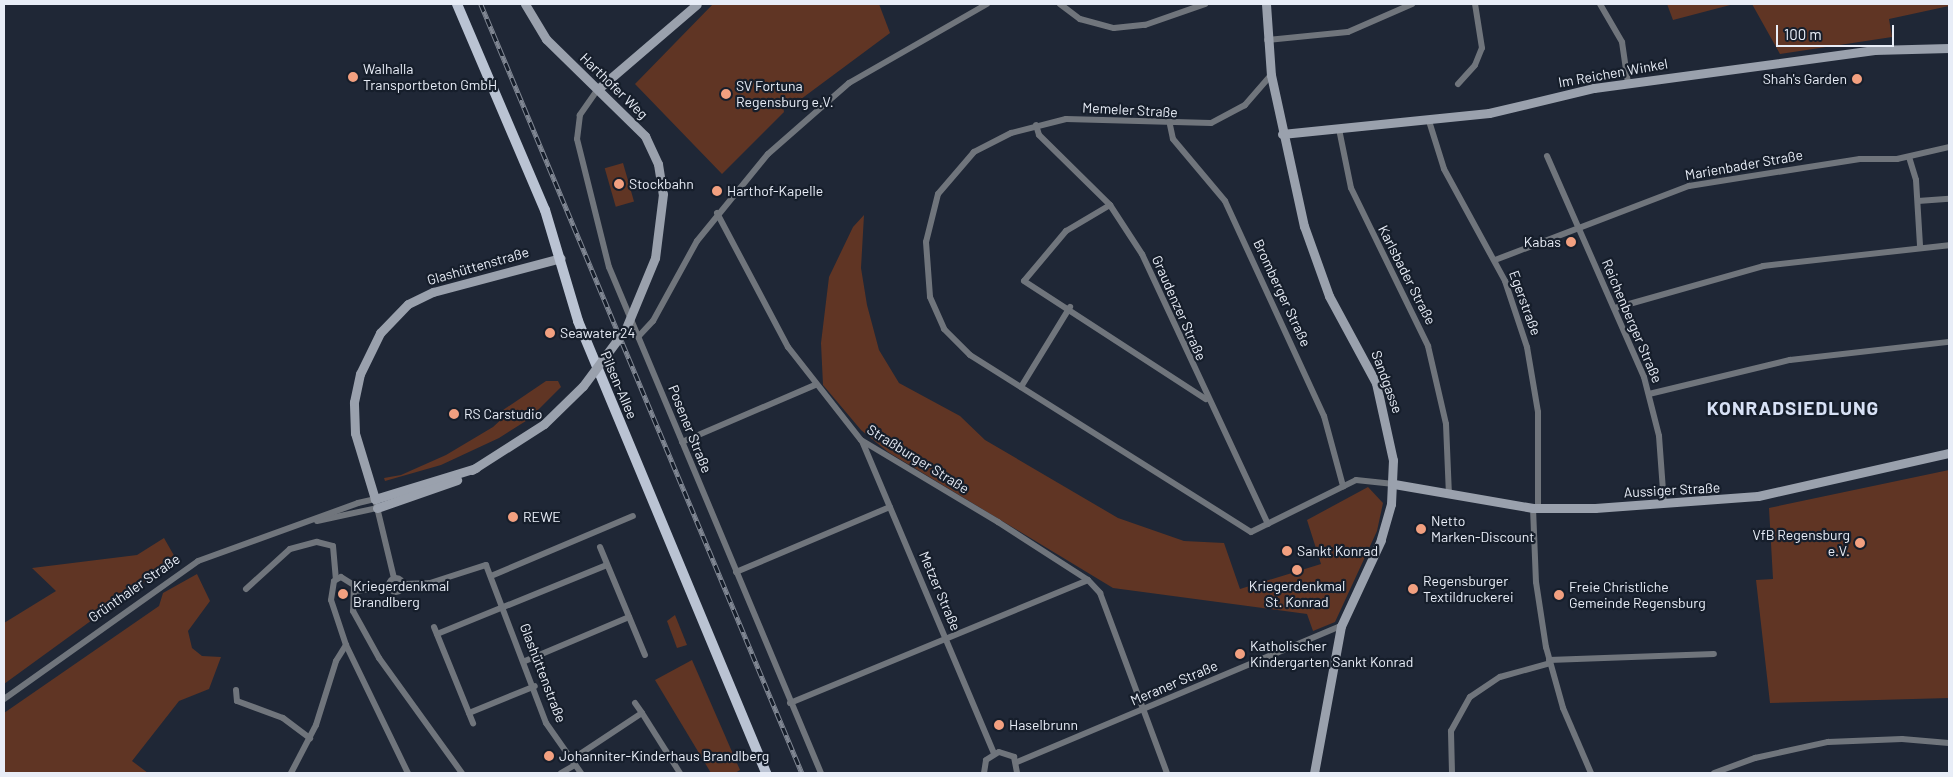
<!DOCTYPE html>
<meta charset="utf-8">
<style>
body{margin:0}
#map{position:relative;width:1953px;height:777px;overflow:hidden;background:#1f2736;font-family:Barlow,sans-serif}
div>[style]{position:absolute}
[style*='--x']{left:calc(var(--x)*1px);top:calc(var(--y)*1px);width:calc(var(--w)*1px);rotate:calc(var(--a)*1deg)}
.green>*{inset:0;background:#603524;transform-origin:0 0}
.street>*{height:6px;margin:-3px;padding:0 3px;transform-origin:3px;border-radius:3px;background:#70757c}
.street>.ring{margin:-3px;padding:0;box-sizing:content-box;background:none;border:6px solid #70757c;border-radius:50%}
.secondary>*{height:9px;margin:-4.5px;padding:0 4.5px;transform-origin:4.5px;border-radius:4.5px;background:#9aa1ad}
.primary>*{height:10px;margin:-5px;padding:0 5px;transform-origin:5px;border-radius:5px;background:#bac3d3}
.rail>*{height:4.5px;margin-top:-2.25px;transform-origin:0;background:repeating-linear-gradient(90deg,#161e2b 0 8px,#808793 0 16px);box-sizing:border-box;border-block:1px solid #808793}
.secondary-bridge>*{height:9px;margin:-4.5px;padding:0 4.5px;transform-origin:4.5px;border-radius:4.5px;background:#9aa1ad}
.dots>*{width:14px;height:14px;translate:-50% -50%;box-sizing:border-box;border:2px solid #161e2b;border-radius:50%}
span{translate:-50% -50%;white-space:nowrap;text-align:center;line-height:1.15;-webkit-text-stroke:4.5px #161e2b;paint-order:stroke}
.poi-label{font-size:14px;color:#e8edf7}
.left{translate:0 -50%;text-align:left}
.right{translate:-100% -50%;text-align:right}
.street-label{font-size:14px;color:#e8edf7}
.district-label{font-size:19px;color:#d7e1f5;font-weight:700;letter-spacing:1px}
.frame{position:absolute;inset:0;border:5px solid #e8edf7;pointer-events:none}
.scale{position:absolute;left:1776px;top:25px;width:118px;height:22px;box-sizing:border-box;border:2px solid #e8edf7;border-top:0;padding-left:6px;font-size:15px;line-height:18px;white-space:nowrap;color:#e8edf7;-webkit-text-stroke:4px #161e2b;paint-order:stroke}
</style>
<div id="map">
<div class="green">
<i style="clip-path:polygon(713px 4px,879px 4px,890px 33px,793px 105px,783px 106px,784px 112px,722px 174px,635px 84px)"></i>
<i style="clip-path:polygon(1667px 4px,1734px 4px,1673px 20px)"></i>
<i style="clip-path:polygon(1752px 4px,1949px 4px,1949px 6px,1889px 19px,1892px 37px,1780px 54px)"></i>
<i style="left:623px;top:163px;width:40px;height:19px;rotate:74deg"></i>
<i style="clip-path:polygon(864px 215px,861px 268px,867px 305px,879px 350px,899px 383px,960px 416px,985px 440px,1118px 518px,1184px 541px,1224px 543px,1240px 589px,1321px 564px,1307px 520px,1368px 487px,1383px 503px,1377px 531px,1335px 622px,1313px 631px,1307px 614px,1113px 588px,888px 452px,861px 430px,823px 385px,821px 343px,829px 277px,853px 227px)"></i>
<i style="clip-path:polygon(546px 381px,558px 381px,561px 387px,529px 419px,499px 438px,441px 465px,385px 481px,384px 478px,401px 475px,446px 455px,493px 427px,506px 415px,503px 410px)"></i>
<i style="clip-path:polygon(1949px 470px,1949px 698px,1770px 703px,1756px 580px,1773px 579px,1769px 508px)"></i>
<i style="clip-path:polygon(164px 538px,176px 559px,4px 684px,4px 623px,56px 591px,32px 568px,137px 555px)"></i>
<i style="clip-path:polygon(197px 574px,210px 601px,188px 631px,192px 648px,202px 656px,221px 657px,209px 689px,179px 701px,132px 761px,148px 773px,4px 773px,4px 713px,159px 606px,163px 593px)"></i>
<i style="clip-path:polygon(675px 615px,687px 645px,677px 648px,667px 621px)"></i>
<i style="clip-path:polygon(692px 660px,740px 770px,735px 773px,711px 773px,655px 680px)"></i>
</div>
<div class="street">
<i style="--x:1060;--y:4;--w:25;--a:37"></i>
<i style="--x:1080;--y:19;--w:35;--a:15"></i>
<i style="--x:1114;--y:28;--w:31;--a:-6"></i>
<i style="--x:1145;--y:25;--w:64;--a:-19.3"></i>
<i style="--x:1600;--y:4;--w:44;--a:59.9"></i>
<i style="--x:1622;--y:42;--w:41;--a:81.7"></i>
<i style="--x:1267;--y:40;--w:81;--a:-5.6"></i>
<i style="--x:1348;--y:32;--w:70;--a:-23.6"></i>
<i style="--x:1271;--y:75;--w:40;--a:131"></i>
<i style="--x:1245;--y:105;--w:38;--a:152"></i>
<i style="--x:1211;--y:123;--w:145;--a:-178.4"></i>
<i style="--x:1066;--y:119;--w:57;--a:165.7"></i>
<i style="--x:1011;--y:133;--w:42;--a:152.8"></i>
<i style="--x:974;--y:152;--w:55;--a:130.6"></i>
<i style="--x:938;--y:194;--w:49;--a:104"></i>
<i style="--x:926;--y:242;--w:55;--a:85.8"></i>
<i style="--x:930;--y:297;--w:35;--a:66"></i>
<i style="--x:944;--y:329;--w:37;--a:45"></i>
<i style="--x:970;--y:355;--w:332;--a:32.2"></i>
<i style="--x:1251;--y:532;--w:117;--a:-26.3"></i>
<i style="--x:1356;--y:480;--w:38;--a:6"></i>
<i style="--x:1458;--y:84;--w:25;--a:-48"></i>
<i style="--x:1475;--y:65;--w:18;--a:-68"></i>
<i style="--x:1482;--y:48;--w:45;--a:-99"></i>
<i style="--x:598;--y:89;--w:32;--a:125"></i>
<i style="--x:580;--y:115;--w:24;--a:97"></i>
<i style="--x:577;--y:139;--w:132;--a:76"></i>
<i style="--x:609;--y:267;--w:549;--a:67.27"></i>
<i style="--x:1429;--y:121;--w:50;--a:72.6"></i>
<i style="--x:1444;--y:169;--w:128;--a:61.4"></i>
<i style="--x:1505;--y:281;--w:70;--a:71.6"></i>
<i style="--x:1527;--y:347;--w:66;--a:80.4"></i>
<i style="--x:1538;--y:412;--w:96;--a:90"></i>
<i style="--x:1036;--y:125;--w:10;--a:73"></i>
<i style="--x:1039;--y:135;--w:100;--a:44.6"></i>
<i style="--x:1110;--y:205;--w:59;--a:56.9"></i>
<i style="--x:1142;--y:254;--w:298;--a:65"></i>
<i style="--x:1170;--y:125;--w:14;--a:78"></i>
<i style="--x:1173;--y:139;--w:81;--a:50"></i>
<i style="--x:1225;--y:201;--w:237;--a:65.3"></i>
<i style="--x:1324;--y:416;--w:73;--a:74.8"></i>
<i style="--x:1339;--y:129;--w:60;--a:78.5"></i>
<i style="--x:1351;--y:188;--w:176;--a:64"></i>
<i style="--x:1428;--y:346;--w:80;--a:77"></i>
<i style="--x:1446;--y:424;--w:71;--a:87.6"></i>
<i style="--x:1547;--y:156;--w:241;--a:66.3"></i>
<i style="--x:1644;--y:377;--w:61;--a:75.7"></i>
<i style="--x:1659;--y:436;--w:68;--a:85.8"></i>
<i style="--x:1909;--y:157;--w:24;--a:73"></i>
<i style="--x:1916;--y:180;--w:66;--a:86.5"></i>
<i style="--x:1918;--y:201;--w:31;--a:-4"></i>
<i style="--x:1110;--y:205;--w:51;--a:149.4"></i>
<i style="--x:1066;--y:231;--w:65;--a:130"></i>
<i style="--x:1024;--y:281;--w:217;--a:33"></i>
<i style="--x:717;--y:213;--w:152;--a:62.1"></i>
<i style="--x:788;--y:347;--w:118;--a:51.9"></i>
<i style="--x:861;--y:440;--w:160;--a:30.9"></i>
<i style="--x:998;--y:522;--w:107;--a:32.8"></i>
<i style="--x:1088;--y:580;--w:18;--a:47"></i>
<i style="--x:1100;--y:593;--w:192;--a:69.6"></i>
<i style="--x:1495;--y:260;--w:208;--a:-20.9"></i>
<i style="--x:1689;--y:186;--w:173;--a:-9"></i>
<i style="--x:1860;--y:159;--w:37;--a:0"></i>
<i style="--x:1897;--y:159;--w:53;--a:-13"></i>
<i style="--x:1615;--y:308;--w:154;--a:-15.8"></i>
<i style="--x:1763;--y:266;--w:187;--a:-6.4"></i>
<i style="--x:638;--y:337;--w:22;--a:-47"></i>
<i style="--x:653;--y:321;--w:91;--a:-61.2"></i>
<i style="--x:697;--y:241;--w:112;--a:-50.8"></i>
<i style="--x:768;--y:154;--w:108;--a:-41.2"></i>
<i style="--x:849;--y:83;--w:159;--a:-29.8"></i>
<i style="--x:1021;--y:387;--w:94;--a:-58.5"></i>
<i style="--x:1649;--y:394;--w:145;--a:-13.6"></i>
<i style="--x:1790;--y:360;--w:160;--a:-6.5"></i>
<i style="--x:862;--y:441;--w:339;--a:67.1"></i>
<i style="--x:682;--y:442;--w:145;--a:-23.2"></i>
<i style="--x:1533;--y:508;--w:74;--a:87.7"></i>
<i style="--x:1536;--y:582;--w:66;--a:81.3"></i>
<i style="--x:1546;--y:647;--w:63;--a:74.4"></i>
<i style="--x:1563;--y:708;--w:71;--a:66.7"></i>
<i style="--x:317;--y:521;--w:61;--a:-12.2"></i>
<i style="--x:600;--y:547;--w:117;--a:67.4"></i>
<i style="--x:736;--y:572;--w:167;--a:-22.9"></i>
<i style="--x:491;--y:576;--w:154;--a:-22.9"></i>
<i class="ring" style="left:389px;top:578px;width:8px;height:8px"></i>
<i style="--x:404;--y:584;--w:26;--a:-2"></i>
<i style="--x:430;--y:583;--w:59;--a:-17.8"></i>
<i style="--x:486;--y:565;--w:169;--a:69.2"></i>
<i style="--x:546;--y:723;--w:61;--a:55"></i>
<i style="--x:246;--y:589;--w:59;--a:-42.3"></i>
<i style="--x:290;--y:549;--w:28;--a:-15"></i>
<i style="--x:317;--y:542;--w:16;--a:14"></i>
<i style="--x:333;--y:546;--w:33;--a:85"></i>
<i style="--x:355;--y:591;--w:34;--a:-7"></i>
<i style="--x:434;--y:627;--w:104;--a:67.9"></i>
<i style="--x:437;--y:634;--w:183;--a:-22.1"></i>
<i style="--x:346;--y:645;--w:142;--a:64.2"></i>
<i style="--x:1549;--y:660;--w:165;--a:-2.1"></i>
<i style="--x:525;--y:661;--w:113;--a:-22.9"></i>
<i style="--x:236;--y:690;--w:11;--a:85"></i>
<i style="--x:237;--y:701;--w:49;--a:20.3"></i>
<i style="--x:283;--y:718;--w:34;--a:37"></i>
<i style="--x:4;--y:699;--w:238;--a:-35.4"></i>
<i style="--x:198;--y:561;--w:170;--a:-19.9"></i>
<i style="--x:358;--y:503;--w:17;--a:-13"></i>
<i style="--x:375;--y:499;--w:81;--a:76.5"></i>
<i style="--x:635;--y:703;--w:12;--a:55"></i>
<i style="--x:790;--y:703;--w:322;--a:-22.4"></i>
<i style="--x:469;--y:713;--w:71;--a:-22.2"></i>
<i style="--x:571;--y:760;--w:85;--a:-33.5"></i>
<i style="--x:642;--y:713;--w:71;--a:57.7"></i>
<i style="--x:1017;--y:762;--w:351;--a:-22.8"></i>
<i style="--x:291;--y:773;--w:54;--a:-62.5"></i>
<i style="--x:316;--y:725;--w:67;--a:-72.6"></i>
<i style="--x:336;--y:661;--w:19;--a:-58"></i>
<i style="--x:346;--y:645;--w:47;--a:-108.4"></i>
<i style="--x:331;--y:600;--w:19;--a:-81"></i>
<i style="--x:334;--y:581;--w:8;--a:-30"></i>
<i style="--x:341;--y:577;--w:15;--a:32"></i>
<i style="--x:354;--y:585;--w:26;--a:92"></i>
<i style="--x:353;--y:611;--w:54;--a:61"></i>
<i style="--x:379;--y:658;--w:142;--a:54.2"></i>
<i style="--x:561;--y:773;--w:16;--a:-30"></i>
<i style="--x:984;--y:773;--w:13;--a:-81"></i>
<i style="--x:986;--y:760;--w:15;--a:-32"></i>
<i style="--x:999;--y:752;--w:16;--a:18"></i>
<i style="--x:1014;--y:757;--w:16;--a:79"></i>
<i style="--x:1452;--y:773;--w:42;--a:-91.4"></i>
<i style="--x:1451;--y:731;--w:39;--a:-61"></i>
<i style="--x:1470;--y:697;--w:36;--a:-34"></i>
<i style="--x:1500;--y:677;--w:52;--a:-15.6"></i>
<i style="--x:1714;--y:773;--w:44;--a:-20.1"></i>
<i style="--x:1755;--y:758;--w:75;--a:-12.4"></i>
<i style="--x:1828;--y:742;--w:74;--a:-2.3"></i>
<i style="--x:1902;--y:739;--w:47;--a:4.9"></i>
</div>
<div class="secondary">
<i style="--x:525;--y:4;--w:41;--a:59"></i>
<i style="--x:546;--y:39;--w:139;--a:44.4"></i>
<i style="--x:645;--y:136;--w:31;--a:65"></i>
<i style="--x:658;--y:164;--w:30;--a:81"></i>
<i style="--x:663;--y:194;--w:64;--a:97.1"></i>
<i style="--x:1266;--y:4;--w:71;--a:86"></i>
<i style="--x:1271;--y:75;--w:155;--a:77.7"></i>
<i style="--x:1304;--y:226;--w:74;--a:70.3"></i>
<i style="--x:1329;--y:296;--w:99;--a:61.6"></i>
<i style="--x:1376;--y:383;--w:79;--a:77.6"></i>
<i style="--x:1393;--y:460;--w:44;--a:92.6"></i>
<i style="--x:1391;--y:504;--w:37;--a:106"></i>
<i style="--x:1381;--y:540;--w:95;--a:114.9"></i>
<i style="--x:1341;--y:626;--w:149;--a:100.4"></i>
<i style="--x:598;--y:89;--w:130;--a:-40.6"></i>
<i style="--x:1282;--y:134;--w:208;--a:-5.8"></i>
<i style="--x:1489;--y:113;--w:108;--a:-13.4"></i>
<i style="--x:1594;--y:88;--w:283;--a:-7.7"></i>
<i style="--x:1874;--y:50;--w:75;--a:-1.5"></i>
<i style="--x:476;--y:468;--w:106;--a:162.9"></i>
<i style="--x:375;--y:499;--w:69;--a:-106.9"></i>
<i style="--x:355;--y:433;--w:31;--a:-92"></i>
<i style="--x:354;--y:402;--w:29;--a:-78"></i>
<i style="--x:360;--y:374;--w:46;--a:-64"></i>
<i style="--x:380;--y:333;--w:40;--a:-46"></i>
<i style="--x:408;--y:304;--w:28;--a:-26"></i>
<i style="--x:433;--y:292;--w:132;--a:-14.9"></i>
<i style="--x:472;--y:470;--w:85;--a:-32.6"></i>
<i style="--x:544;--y:424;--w:54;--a:-44.3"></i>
<i style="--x:1394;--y:484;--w:141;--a:9.8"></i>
<i style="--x:1533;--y:508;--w:62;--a:0"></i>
<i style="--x:1595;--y:508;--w:163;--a:-4.2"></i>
<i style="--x:1758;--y:496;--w:196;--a:-12.7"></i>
<i style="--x:377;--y:508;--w:85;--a:-19.3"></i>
</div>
<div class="primary">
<i style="--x:457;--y:4;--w:224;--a:66.9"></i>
<i style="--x:545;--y:210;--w:116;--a:73.4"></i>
<i style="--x:578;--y:321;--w:490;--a:67.4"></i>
</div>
<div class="rail">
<i style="--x:481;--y:4;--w:833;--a:67.34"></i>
</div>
<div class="secondary-bridge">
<i style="--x:583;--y:386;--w:72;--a:-53.4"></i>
<i style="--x:626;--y:328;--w:76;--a:-67.5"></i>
</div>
<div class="dots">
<i style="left:353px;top:77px;background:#f2a080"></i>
<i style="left:1857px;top:79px;background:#f2a080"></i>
<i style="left:726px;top:94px;background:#f2a080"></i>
<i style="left:619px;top:184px;background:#f2a080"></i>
<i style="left:717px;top:191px;background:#f2a080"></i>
<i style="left:1571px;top:242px;background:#f2a080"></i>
<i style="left:550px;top:333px;background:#f2a080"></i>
<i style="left:454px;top:414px;background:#f2a080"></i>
<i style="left:513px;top:517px;background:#f2a080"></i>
<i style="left:1421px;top:529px;background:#f2a080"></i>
<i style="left:1860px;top:543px;background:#f2a080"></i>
<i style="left:1287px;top:551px;background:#f2a080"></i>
<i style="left:1297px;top:570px;background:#f2a080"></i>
<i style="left:1413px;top:589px;background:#f2a080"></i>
<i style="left:343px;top:594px;background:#f2a080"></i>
<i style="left:1559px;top:595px;background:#f2a080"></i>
<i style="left:1240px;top:654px;background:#f2a080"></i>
<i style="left:999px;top:725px;background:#f2a080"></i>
<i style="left:549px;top:756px;background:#f2a080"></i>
</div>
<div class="poi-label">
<span class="left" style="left:363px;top:77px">Walhalla<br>Transportbeton GmbH</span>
<span class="right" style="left:1847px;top:79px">Shah's Garden</span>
<span class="left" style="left:736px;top:94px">SV Fortuna<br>Regensburg e.V.</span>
<span class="left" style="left:629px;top:184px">Stockbahn</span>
<span class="left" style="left:727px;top:191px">Harthof-Kapelle</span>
<span class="right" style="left:1561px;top:242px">Kabas</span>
<span class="left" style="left:560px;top:333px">Seawater 24</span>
<span class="left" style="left:464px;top:414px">RS Carstudio</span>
<span class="left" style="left:523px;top:517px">REWE</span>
<span class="left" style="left:1431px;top:529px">Netto<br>Marken-Discount</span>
<span class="right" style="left:1850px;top:543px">VfB Regensburg<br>e.V.</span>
<span class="left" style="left:1297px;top:551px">Sankt Konrad</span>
<span class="left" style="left:1423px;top:589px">Regensburger<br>Textildruckerei</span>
<span class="left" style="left:353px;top:594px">Kriegerdenkmal<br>Brandlberg</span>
<span style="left:1297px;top:594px">Kriegerdenkmal<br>St. Konrad</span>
<span class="left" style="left:1569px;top:595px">Freie Christliche<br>Gemeinde Regensburg</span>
<span class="left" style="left:1250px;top:654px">Katholischer<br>Kindergarten Sankt Konrad</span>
<span class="left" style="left:1009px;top:725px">Haselbrunn</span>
<span class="left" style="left:559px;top:756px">Johanniter-Kinderhaus Brandlberg</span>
</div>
<div class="street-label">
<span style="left:1613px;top:73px;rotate:-10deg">Im Reichen Winkel</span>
<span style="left:614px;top:86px;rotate:44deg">Harthofer Weg</span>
<span style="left:1130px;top:110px;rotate:3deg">Memeler Straße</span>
<span style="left:1744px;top:165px;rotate:-10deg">Marienbader Straße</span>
<span style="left:478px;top:266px;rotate:-16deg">Glashüttenstraße</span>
<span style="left:1407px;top:275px;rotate:63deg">Karlsbader Straße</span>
<span style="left:1282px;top:293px;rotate:65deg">Bromberger Straße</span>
<span style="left:1525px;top:303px;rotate:70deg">Egerstraße</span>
<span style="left:1179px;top:308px;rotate:66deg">Graudenzer Straße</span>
<span style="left:1632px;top:321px;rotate:67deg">Reichenberger Straße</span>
<span style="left:1387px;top:382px;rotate:70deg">Sandgasse</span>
<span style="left:619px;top:385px;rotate:67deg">Pilsen-Allee</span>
<span style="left:690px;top:429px;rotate:68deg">Posener Straße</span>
<span style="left:918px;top:459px;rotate:32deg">Straßburger Straße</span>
<span style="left:1672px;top:490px;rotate:-3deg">Aussiger Straße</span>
<span style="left:134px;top:588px;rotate:-35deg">Grünthaler Straße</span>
<span style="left:940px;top:591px;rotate:67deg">Metzer Straße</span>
<span style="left:543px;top:673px;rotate:69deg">Glashüttenstraße</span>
<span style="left:1174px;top:683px;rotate:-23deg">Meraner Straße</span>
</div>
<div class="district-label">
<span style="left:1793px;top:408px">KONRADSIEDLUNG</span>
</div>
<div class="frame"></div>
<div class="scale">100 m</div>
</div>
